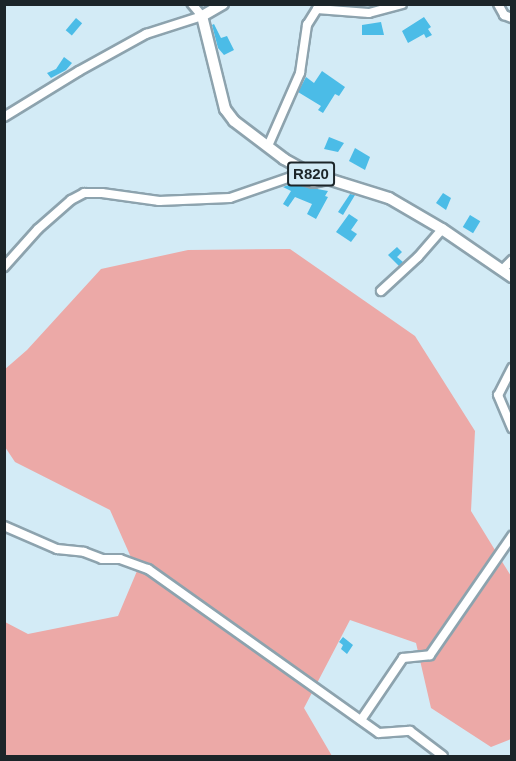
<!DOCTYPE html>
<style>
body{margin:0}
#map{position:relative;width:516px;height:761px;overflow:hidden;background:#d3ebf6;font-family:Helvetica,sans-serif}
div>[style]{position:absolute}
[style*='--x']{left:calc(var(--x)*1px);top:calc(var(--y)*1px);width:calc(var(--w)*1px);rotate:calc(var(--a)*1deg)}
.green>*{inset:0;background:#eca9a7}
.building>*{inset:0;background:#4bbce7;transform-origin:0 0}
.roads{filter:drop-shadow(2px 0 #8da3ae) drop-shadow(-2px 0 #8da3ae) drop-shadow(0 2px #8da3ae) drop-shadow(0 -2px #8da3ae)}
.minor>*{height:8px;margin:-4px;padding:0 4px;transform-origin:4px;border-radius:4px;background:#fff}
.major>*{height:10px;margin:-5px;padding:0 5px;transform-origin:5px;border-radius:5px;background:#fff}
span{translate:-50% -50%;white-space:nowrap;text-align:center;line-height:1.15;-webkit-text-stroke:4.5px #d3ebf6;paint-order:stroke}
.shield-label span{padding:2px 4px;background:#d3ebf6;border:2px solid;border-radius:4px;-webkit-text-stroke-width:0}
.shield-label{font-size:15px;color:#1c2529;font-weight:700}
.frame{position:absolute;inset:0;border:6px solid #1c2529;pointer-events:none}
</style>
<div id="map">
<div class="green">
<i style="clip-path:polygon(290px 249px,415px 336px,475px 431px,471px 511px,511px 576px,511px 739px,491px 747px,431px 708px,416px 643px,350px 620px,304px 708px,332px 756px,5px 756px,5px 622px,28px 634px,118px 616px,137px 571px,110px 510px,15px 462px,5px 447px,4px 370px,27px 350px,101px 269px,188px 250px)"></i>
</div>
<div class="building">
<i style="clip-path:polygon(424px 17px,431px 27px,428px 29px,432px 35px,426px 38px,424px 34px,408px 43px,402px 31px)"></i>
<i style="left:76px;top:18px;width:8px;height:16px;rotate:40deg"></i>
<i style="clip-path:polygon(381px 22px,384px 35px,362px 35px,362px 25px)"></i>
<i style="clip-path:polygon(214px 24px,221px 38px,227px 36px,234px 50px,224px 55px,218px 48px,212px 25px)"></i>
<i style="clip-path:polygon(64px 57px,72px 63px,66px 70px,51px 78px,47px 73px,56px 69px)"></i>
<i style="clip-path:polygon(322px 71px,345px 87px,339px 96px,335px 94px,323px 113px,318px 110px,321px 106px,298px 92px,306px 77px,314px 83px)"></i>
<i style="clip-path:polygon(329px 137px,344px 143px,338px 152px,324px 149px)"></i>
<i style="clip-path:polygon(355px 148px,370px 157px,365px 170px,349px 161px)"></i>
<i style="clip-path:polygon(291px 184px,328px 191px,325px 196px,328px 197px,316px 219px,307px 214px,312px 204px,295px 197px,288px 207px,283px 204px,291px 191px,283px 187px)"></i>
<i style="clip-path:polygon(443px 193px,451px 198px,446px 210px,436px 203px)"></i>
<i style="clip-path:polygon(350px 194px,355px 195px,343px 215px,338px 212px)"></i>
<i style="clip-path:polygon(349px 214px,358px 220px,351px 230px,357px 234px,351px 242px,336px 232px)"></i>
<i style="left:470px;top:215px;width:12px;height:14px;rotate:31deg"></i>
<i style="clip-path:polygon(397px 247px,402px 252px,397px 257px,403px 262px,399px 266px,388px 255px)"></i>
<i style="clip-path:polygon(343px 637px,353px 645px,347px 654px,341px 649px,343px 645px,339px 642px)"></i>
</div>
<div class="roads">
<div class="minor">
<i style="--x:498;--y:4;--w:13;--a:61"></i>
<i style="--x:504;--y:15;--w:9;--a:21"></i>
<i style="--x:4;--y:117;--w:88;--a:-31.5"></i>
<i style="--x:79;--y:71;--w:77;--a:-28.9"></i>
<i style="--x:146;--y:34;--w:59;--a:-17.8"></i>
<i style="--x:202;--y:16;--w:16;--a:-130"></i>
<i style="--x:268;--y:146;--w:80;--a:-66.3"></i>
<i style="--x:300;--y:73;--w:49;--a:-81.7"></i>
<i style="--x:307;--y:25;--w:19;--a:-58"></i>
<i style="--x:317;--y:9;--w:52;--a:4.4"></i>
<i style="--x:369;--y:13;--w:34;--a:-15"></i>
<i style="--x:4;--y:267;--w:51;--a:-48.2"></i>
<i style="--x:38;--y:229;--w:44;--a:-41.3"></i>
<i style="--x:71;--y:200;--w:15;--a:-28"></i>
<i style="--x:84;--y:193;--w:18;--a:0"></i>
<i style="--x:102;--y:193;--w:58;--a:8"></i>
<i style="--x:159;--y:201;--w:71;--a:-2.4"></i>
<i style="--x:230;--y:198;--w:65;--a:-19"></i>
<i style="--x:291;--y:177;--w:23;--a:15"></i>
<i style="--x:313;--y:183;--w:15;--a:-11"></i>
<i style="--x:502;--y:270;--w:14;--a:-45"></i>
<i style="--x:381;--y:291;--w:50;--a:-42.6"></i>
<i style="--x:418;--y:257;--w:37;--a:-49"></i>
<i style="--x:512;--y:368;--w:30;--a:117"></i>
<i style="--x:498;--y:395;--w:36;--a:67"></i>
<i style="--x:4;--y:526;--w:58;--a:23.5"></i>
<i style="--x:57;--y:549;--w:27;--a:6"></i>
<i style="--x:84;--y:552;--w:19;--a:21"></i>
<i style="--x:102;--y:559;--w:18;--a:0"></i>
<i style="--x:120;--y:559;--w:30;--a:20"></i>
<i style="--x:148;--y:569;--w:283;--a:35.4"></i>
<i style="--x:379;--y:733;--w:31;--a:-4"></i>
<i style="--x:410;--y:731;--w:41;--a:37.1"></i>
<i style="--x:361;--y:720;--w:75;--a:-55.9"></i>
<i style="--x:403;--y:658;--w:27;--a:-6"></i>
<i style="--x:430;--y:655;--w:145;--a:-55.4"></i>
</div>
<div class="major">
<i style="--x:223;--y:4;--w:24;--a:150"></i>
<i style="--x:202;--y:16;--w:96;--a:76.1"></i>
<i style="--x:225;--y:109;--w:15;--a:53"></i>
<i style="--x:234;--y:121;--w:63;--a:37.2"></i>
<i style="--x:284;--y:159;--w:29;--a:29"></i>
<i style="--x:309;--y:173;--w:84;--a:17.4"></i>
<i style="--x:389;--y:198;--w:61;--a:30.3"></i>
<i style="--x:442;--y:229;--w:85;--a:34.4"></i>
</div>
</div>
<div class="shield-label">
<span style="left:311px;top:174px">R820</span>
</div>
<div class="frame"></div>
</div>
